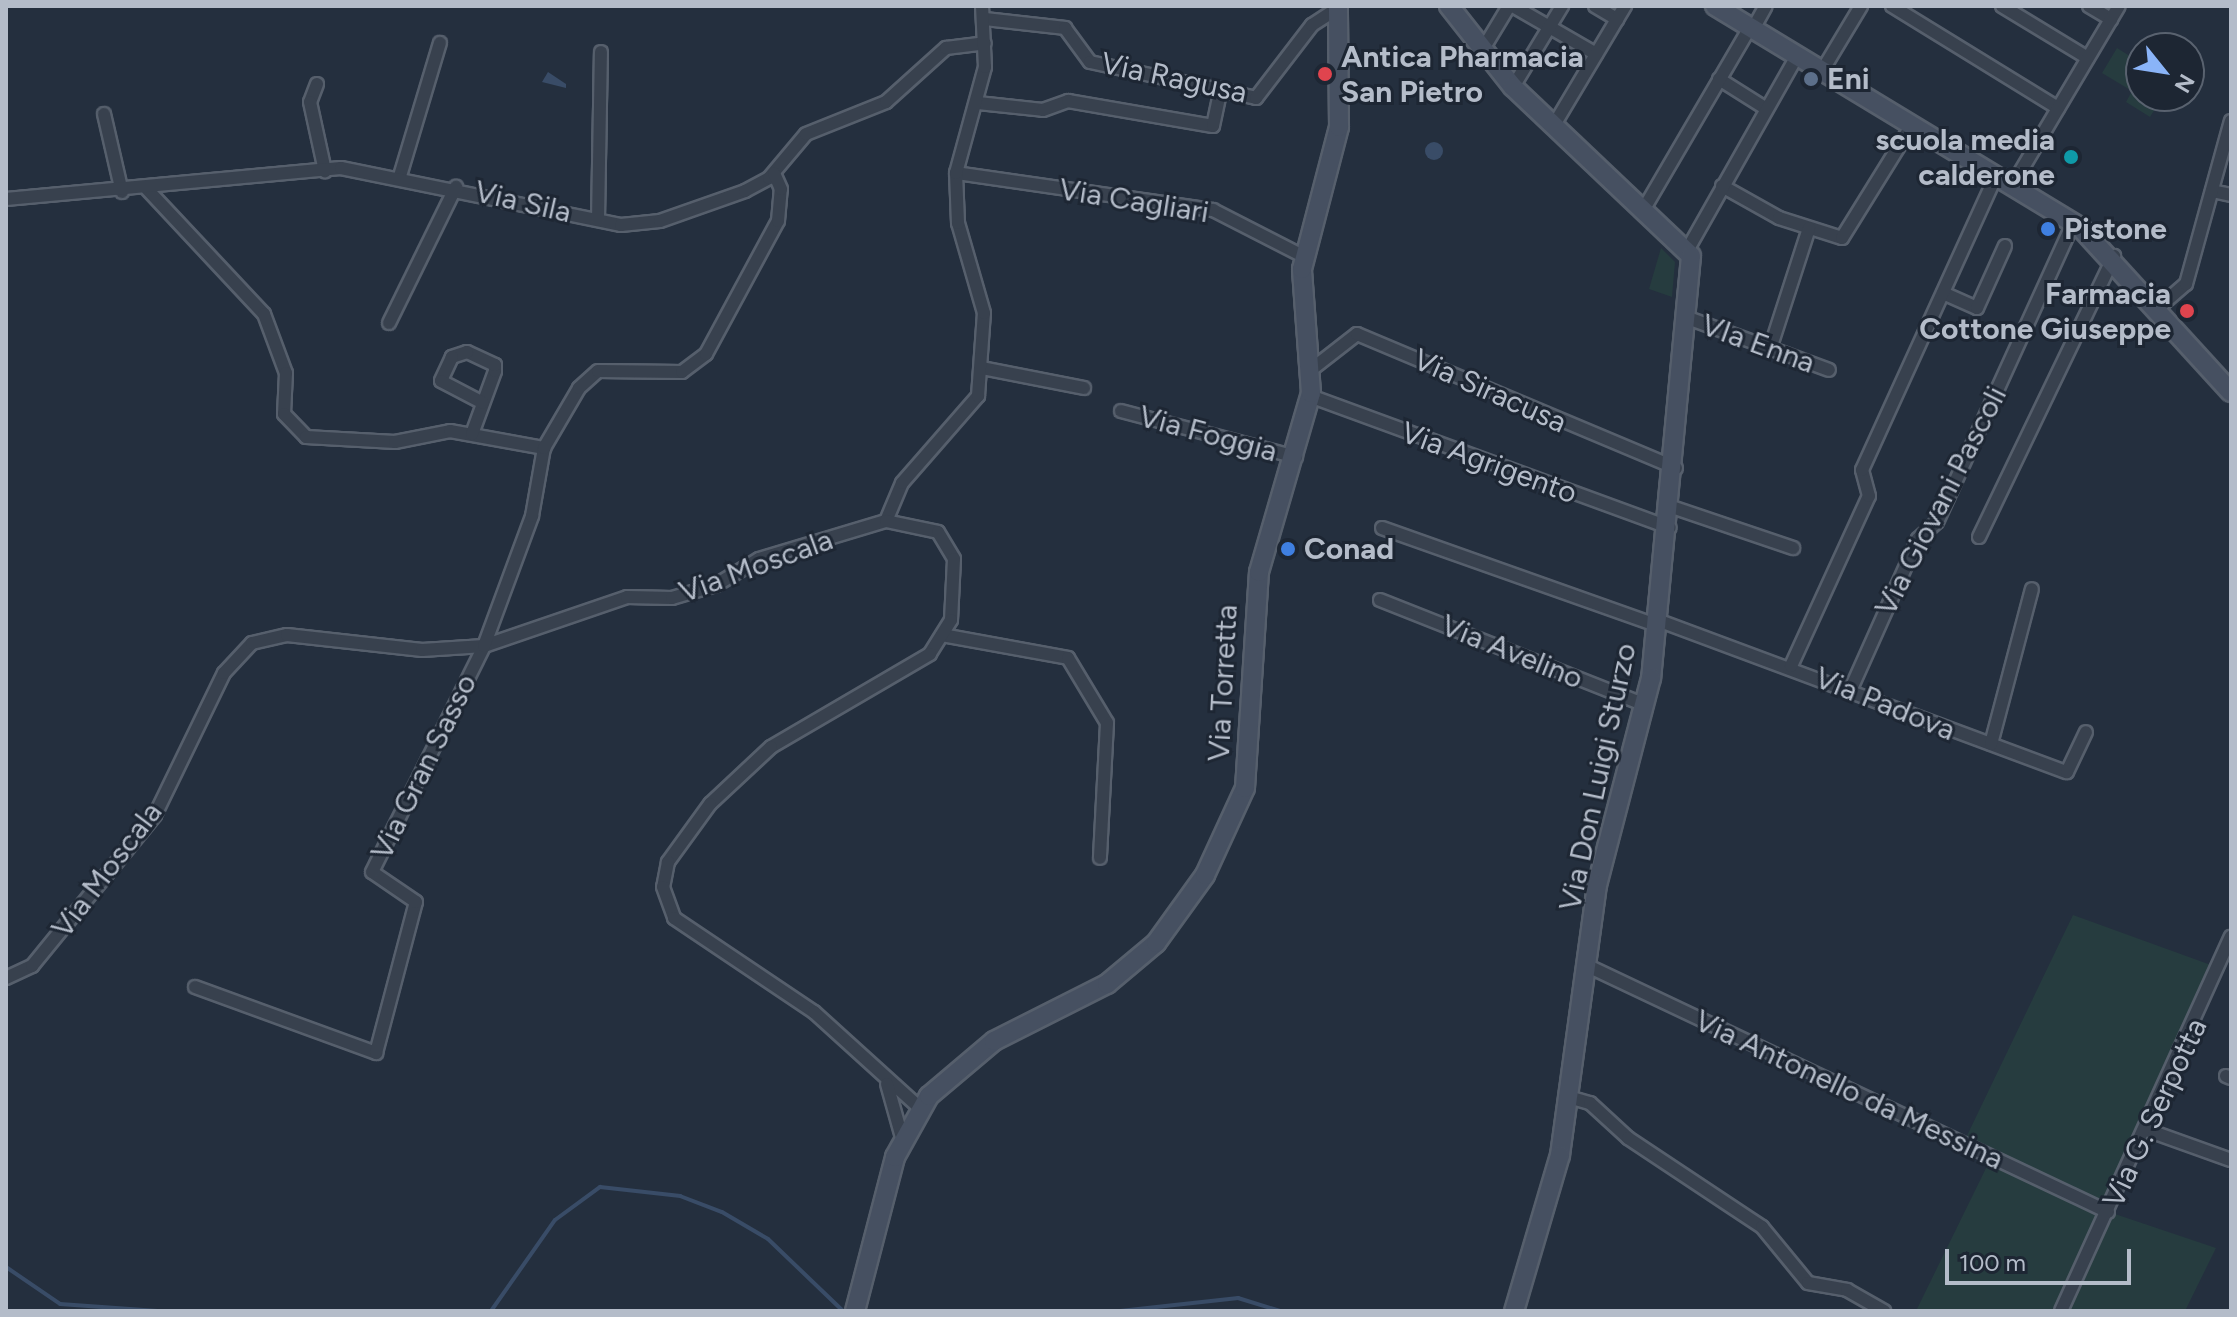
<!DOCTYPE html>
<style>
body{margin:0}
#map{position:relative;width:2237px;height:1317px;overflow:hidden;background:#242f3e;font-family:Figtree,sans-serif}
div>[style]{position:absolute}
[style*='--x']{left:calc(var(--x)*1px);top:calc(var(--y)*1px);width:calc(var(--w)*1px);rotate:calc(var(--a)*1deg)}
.green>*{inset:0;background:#263c3f}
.water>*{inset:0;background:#394c67}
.round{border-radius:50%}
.stream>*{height:4px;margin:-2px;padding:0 2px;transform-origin:2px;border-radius:2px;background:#394c67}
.roads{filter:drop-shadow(2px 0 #565f6c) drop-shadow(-2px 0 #565f6c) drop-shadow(0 2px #565f6c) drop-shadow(0 -2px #565f6c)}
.street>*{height:12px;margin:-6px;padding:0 6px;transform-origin:6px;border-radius:6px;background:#38414e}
.secondary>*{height:18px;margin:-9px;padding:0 9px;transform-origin:9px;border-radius:9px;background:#465061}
.dots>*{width:22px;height:22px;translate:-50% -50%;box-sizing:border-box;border:4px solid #1d2633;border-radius:50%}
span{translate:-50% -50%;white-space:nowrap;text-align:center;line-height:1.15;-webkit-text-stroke:6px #1d2633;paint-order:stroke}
.poi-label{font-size:30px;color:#b4bcc9;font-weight:700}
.left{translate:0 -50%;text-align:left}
.right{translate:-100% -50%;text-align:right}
.street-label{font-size:30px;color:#b4bcc9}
.frame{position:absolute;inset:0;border:8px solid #b4bcc9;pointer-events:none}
.north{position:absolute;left:2125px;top:32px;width:80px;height:80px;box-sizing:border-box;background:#1d2633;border:2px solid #59626f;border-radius:50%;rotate:120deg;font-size:22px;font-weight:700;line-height:32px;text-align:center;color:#b4bcc9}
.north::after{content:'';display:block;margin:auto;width:28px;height:36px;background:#8ab4f8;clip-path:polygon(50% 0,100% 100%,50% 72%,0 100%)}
.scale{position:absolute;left:1945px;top:1249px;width:186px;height:36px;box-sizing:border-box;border:4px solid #b4bcc9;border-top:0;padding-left:10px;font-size:24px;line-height:28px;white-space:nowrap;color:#b4bcc9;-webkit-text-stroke:6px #1d2633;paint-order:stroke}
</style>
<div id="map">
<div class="green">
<i style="clip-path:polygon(2117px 48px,2141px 63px,2141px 96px,2163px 96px,2150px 117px,2126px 102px,2132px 91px,2102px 73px)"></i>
<i style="clip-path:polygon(1661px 248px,1675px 262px,1672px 297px,1649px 289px)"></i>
<i style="clip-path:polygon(2073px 915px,2222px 969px,2109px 1212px,2216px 1248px,2185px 1311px,1916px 1311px,1991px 1158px,1963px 1144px)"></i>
</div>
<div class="water">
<i style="clip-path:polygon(548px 72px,566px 84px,566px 88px,542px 82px)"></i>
<i class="round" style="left:1425px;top:142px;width:18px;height:18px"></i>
</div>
<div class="stream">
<i style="--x:6;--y:1267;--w:65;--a:34.4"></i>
<i style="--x:60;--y:1304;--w:98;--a:4.1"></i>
<i style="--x:491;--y:1311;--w:111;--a:-54.9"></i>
<i style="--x:555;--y:1220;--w:56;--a:-36.3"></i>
<i style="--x:600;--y:1187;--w:81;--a:6.4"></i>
<i style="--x:680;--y:1196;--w:45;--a:20.9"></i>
<i style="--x:722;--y:1212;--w:53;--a:30.4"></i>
<i style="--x:768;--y:1239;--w:104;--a:43.8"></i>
<i style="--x:1120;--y:1311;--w:119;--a:-6.3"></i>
<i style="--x:1238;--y:1298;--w:44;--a:17.2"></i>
</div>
<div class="roads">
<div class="street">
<i style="--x:1513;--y:6;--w:96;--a:30"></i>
<i style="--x:1595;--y:6;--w:26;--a:31"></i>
<i style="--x:1892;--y:6;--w:195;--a:31.6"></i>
<i style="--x:2002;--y:6;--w:100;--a:31.2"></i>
<i style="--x:2089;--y:6;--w:26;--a:31"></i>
<i style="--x:985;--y:19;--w:81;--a:6.4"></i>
<i style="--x:1065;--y:28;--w:42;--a:53.7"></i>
<i style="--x:1090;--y:62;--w:170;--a:12.2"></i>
<i style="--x:1256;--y:98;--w:92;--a:-52.5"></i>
<i style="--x:1312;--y:25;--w:31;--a:-33"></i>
<i style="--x:1753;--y:29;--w:26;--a:-61"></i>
<i style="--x:1483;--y:49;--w:50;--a:-58.8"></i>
<i style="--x:1822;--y:71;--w:76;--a:-59"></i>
<i style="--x:1719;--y:79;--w:54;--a:32.2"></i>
<i style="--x:317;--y:84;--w:19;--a:111"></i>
<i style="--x:310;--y:102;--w:71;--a:77.7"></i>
<i style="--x:1513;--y:87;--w:95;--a:-58.8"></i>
<i style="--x:978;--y:103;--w:65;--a:6.1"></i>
<i style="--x:1043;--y:110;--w:27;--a:-20"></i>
<i style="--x:1068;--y:101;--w:147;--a:9.8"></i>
<i style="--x:1213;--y:126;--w:38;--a:-78"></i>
<i style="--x:104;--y:114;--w:80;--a:77"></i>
<i style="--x:1554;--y:125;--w:139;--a:-59.2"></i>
<i style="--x:956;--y:173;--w:260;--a:8.2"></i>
<i style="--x:1213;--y:210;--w:101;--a:27.1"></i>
<i style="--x:400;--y:176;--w:139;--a:-73.3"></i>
<i style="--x:1722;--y:186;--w:65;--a:29.3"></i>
<i style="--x:1779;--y:218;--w:66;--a:17.6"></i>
<i style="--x:1842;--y:238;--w:133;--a:-58.2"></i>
<i style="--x:2012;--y:186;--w:209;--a:-59.3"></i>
<i style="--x:147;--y:189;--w:171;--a:46.9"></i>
<i style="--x:264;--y:314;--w:63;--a:69.6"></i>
<i style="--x:286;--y:373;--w:41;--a:92.8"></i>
<i style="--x:284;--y:414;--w:32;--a:46"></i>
<i style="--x:306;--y:437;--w:89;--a:3.2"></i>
<i style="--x:395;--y:442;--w:56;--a:-11.3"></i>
<i style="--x:450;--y:431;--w:96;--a:10.3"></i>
<i style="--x:2212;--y:191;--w:19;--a:12"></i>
<i style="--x:6;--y:199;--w:336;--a:-5.3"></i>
<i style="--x:341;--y:168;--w:286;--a:11.5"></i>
<i style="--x:621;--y:225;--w:39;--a:-6"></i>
<i style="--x:660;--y:221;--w:90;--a:-19.4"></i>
<i style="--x:745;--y:191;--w:27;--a:-28"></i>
<i style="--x:769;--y:178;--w:57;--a:-49.9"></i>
<i style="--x:806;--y:134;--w:86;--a:-21.8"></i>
<i style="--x:886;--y:102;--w:81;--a:-42"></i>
<i style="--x:946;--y:48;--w:39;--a:-7"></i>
<i style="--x:1645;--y:207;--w:208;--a:-59.7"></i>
<i style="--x:598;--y:220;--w:168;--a:-89"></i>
<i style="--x:1689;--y:247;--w:219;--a:-60.5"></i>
<i style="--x:1943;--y:293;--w:37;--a:24"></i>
<i style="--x:1977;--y:308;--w:68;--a:-65.7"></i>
<i style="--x:2158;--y:308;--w:37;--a:-41"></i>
<i style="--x:2186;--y:284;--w:169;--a:-74.6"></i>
<i style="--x:1688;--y:318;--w:150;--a:20.2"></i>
<i style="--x:389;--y:323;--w:152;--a:-63.8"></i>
<i style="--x:1770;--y:349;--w:127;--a:-72.1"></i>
<i style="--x:982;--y:368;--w:104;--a:11.1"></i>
<i style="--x:1312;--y:369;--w:57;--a:-37.9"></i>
<i style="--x:1357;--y:334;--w:346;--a:22.8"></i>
<i style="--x:1310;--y:396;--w:383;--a:20.1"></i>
<i style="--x:1121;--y:411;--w:181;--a:14.7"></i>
<i style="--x:472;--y:434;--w:67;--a:-69.9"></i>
<i style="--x:495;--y:371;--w:6;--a:-90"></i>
<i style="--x:495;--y:365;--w:31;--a:-155"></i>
<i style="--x:467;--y:352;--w:16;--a:162"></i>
<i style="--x:452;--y:357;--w:26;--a:115"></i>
<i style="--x:441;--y:381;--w:47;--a:27.6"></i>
<i style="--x:1672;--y:507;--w:128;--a:18.7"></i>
<i style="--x:886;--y:521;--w:41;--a:-67.2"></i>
<i style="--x:902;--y:483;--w:116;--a:-48.9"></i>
<i style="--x:978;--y:396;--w:83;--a:-85.9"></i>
<i style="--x:984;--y:313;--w:94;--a:-106.1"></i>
<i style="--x:958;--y:223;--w:50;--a:-92.3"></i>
<i style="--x:956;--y:173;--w:110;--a:-74.7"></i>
<i style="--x:985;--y:67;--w:61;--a:-92.8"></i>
<i style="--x:1382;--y:528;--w:294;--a:19.5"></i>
<i style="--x:1979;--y:537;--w:312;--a:-64.3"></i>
<i style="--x:1380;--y:600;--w:285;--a:21.6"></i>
<i style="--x:1660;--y:621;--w:434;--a:20.4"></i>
<i style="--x:2067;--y:772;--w:44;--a:-64.6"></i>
<i style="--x:942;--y:635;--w:128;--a:10.3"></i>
<i style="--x:1068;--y:658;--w:76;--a:59"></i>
<i style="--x:1107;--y:723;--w:135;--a:93"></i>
<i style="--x:1791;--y:666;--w:187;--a:-65.4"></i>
<i style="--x:1869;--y:496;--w:27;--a:-105"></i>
<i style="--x:1862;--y:470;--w:323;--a:-65.5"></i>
<i style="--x:1850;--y:691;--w:167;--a:-65.9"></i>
<i style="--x:1918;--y:539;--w:25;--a:-42"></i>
<i style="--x:1937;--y:522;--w:328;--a:-65.5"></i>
<i style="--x:1991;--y:744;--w:160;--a:-75.2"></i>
<i style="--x:1590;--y:967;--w:573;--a:25.31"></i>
<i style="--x:6;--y:978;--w:29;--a:-25"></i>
<i style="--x:32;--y:966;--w:195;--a:-50.8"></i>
<i style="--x:155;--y:815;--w:158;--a:-64.1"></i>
<i style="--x:224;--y:673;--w:41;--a:-47"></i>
<i style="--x:252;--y:643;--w:36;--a:-13"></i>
<i style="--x:287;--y:635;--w:136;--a:6.3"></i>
<i style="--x:422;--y:650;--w:62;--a:-3.7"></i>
<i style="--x:484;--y:646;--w:151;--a:-18.9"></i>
<i style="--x:627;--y:597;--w:45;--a:1.3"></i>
<i style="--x:672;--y:598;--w:46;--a:-16.5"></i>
<i style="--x:716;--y:585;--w:50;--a:-31.2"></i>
<i style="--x:759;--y:559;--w:133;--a:-16.7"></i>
<i style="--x:886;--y:521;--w:53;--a:11.9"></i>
<i style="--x:938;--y:532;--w:31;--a:59"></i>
<i style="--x:954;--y:559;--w:61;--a:92.8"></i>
<i style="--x:951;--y:620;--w:40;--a:122"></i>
<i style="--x:930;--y:654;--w:184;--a:149.7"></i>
<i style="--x:771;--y:747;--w:83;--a:136.9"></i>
<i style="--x:710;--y:804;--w:72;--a:125.9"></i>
<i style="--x:668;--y:862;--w:25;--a:101"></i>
<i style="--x:663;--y:887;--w:33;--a:70"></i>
<i style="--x:674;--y:918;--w:169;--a:33.9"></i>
<i style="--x:814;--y:1012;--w:144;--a:42.2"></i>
<i style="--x:195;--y:987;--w:193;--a:20"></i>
<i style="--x:376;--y:1053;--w:156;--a:-75.2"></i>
<i style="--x:416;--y:902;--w:53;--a:-145.7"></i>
<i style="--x:372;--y:872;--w:252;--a:-63.6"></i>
<i style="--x:484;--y:646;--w:139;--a:-69.7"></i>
<i style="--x:532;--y:516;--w:69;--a:-80"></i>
<i style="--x:544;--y:448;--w:69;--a:-59.7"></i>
<i style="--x:579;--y:388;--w:25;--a:-42"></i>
<i style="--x:598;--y:371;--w:84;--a:0.7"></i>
<i style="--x:682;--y:372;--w:30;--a:-37"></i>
<i style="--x:706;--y:354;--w:151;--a:-61.6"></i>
<i style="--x:778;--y:221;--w:32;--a:-85"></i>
<i style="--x:781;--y:189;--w:17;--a:-114"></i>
<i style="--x:2226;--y:1076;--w:5;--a:22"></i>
<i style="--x:887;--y:1084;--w:59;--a:74.3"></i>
<i style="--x:1572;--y:1098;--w:19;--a:16"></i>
<i style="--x:1590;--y:1103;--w:52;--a:42.6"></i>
<i style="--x:1628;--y:1138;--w:161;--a:33.6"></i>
<i style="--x:1762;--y:1227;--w:72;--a:50.6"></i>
<i style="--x:1808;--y:1283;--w:40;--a:10"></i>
<i style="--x:1847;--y:1290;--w:43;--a:29.6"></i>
<i style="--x:2147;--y:1130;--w:89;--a:19.7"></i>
<i style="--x:2061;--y:1311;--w:411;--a:-65.6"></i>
</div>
<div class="secondary">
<i style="--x:1449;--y:6;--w:103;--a:51.7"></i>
<i style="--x:1513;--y:87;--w:245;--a:43.5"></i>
<i style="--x:1691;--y:256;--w:424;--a:95.4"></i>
<i style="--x:1651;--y:678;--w:214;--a:104.6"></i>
<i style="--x:1597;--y:885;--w:273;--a:97.8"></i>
<i style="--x:1560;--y:1155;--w:163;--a:106.4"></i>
<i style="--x:1715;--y:6;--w:428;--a:31.2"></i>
<i style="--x:2081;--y:228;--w:222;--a:47.6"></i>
<i style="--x:855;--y:1311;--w:159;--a:-75.4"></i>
<i style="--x:895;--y:1157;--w:70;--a:-60.9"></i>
<i style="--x:929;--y:1096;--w:85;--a:-40.2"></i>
<i style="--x:994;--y:1041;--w:127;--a:-26.8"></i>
<i style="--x:1107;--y:984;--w:64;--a:-39.9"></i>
<i style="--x:1156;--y:943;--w:84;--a:-54.2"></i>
<i style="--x:1205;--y:875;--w:96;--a:-65.3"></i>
<i style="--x:1245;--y:788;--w:216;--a:-86.3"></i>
<i style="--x:1259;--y:572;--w:186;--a:-73.8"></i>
<i style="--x:1311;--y:393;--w:124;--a:-94.2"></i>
<i style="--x:1302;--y:269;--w:147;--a:-75.4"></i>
<i style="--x:1339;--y:127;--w:121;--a:-90.5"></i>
</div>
</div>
<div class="dots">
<i style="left:1325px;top:74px;background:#e0444e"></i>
<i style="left:1811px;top:79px;background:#5c6f8a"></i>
<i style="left:2071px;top:157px;background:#0f9aa8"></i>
<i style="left:2048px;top:229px;background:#3f7fe0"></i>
<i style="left:2187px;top:311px;background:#e0444e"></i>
<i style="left:1288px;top:549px;background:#3f7fe0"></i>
</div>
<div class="poi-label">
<span class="left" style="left:1341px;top:74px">Antica Pharmacia<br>San Pietro</span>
<span class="left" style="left:1827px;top:79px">Eni</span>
<span class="right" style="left:2055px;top:157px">scuola media<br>calderone</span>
<span class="left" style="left:2064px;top:229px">Pistone</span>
<span class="right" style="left:2171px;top:311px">Farmacia<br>Cottone Giuseppe</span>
<span class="left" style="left:1304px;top:549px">Conad</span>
</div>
<div class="street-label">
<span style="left:1174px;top:78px;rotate:12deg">Via Ragusa</span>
<span style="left:1134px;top:201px;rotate:9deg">Via Cagliari</span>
<span style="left:523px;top:202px;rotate:13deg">Via Sila</span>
<span style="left:1758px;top:344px;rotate:20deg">VIa Enna</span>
<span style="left:1490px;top:391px;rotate:24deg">Via Siracusa</span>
<span style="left:1208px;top:434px;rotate:15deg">Via Foggia</span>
<span style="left:1489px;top:463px;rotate:20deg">Via Agrigento</span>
<span style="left:1941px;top:501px;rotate:-63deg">Via Giovani Pascoli</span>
<span style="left:756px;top:566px;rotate:-20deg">Via Moscala</span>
<span style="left:1512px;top:652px;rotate:22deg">Via Avelino</span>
<span style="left:1223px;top:683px;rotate:-87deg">Via Torretta</span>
<span style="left:1885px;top:704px;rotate:22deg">Via Padova</span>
<span style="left:424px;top:767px;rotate:-64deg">Via Gran Sasso</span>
<span style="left:1598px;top:777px;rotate:-78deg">Via Don Luigi Sturzo</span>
<span style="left:107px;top:870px;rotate:-53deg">Via Moscala</span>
<span style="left:1849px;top:1090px;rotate:25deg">Via Antonello da Messina</span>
<span style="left:2155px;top:1113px;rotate:-65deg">Via G. Serpotta</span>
</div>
<div class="frame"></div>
<div class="north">N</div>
<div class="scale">100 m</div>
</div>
